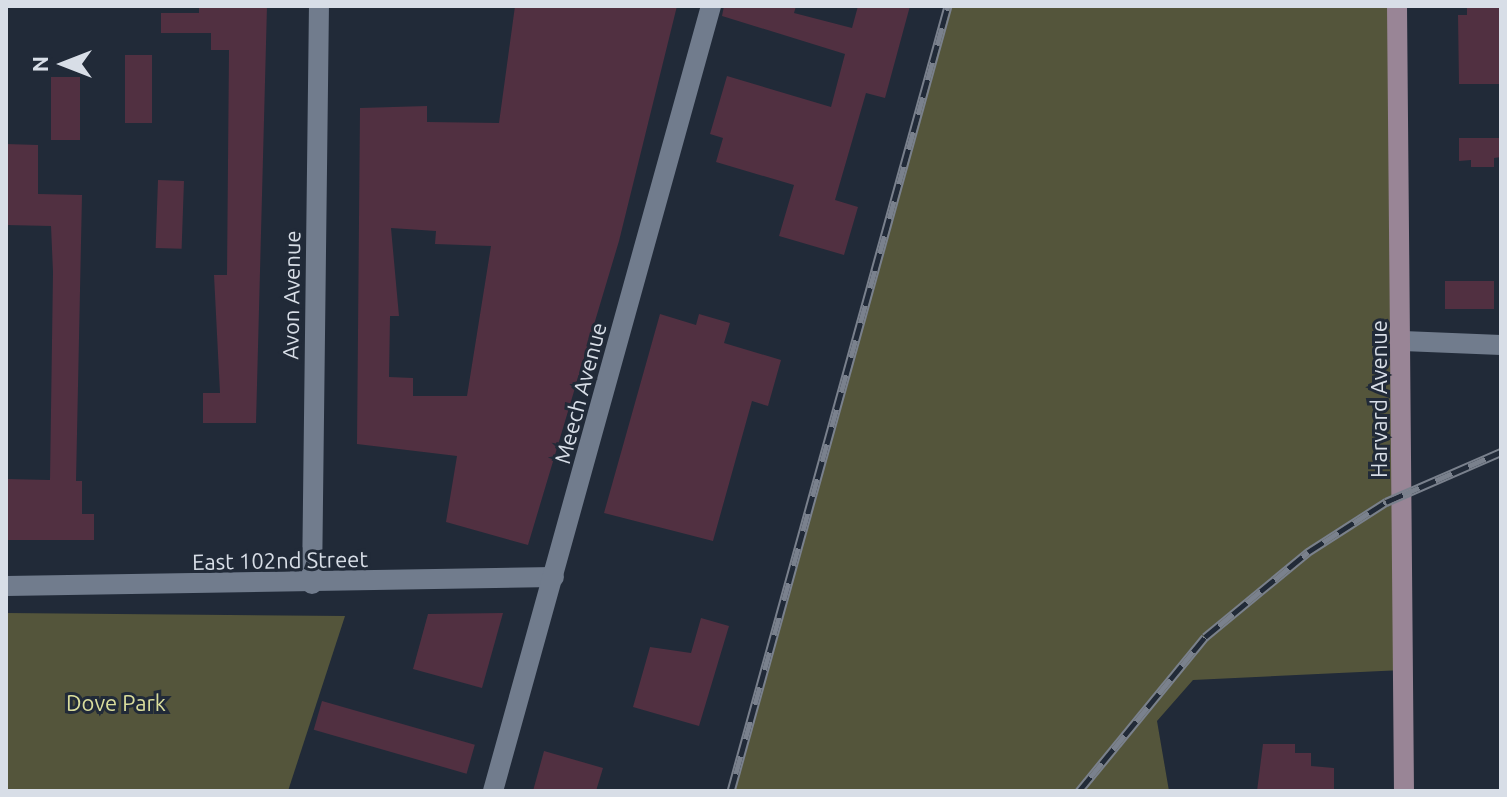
<!DOCTYPE html>
<style>
body{margin:0}
#map{position:relative;width:1507px;height:797px;overflow:hidden;background:#212a38;font-family:Ubuntu,sans-serif}
div>[style]{position:absolute}
[style*='--x']{left:calc(var(--x)*1px);top:calc(var(--y)*1px);width:calc(var(--w)*1px);rotate:calc(var(--a)*1deg)}
.green>*{inset:0;background:#54553b}
.building>*{inset:0;background:#513041;transform-origin:0 0}
.minor>*{height:20px;margin:-10px;padding:0 10px;transform-origin:10px;border-radius:10px;background:#717c8d}
.tertiary>*{height:20px;margin:-10px;padding:0 10px;transform-origin:10px;border-radius:10px;background:#717c8d}
.secondary>*{height:20px;margin:-10px;padding:0 10px;transform-origin:10px;border-radius:10px;background:#998596}
.rail>*{height:9px;margin-top:-4.5px;transform-origin:0;background:repeating-linear-gradient(90deg,#212a38 0 18px,#7a818d 0 36px);box-sizing:border-box;border-block:2px solid #7a818d}
span{translate:-50% -50%;white-space:nowrap;text-align:center;line-height:1.15;-webkit-text-stroke:6px #212a38;paint-order:stroke}
.street-label{font-size:22px;color:#d8dee7}
.park-label{font-size:22px;color:#dadd9c}
.frame{position:absolute;inset:0;border:8px solid #d8dee7;pointer-events:none}
.north{position:absolute;left:24px;top:24px;width:80px;height:80px;-webkit-text-stroke:6px #212a38;paint-order:stroke;rotate:270deg;font-size:22px;font-weight:700;line-height:32px;text-align:center;color:#d8dee7}
.north::after{content:'';display:block;margin:auto;width:28px;height:36px;background:#d8dee7;clip-path:polygon(50% 0,100% 100%,50% 72%,0 100%)}
</style>
<div id="map">
<div class="green">
<i style="clip-path:polygon(950px 6px,1396px 6px,1403px 670px,1193px 680px,1157px 721px,1169px 791px,735px 791px)"></i>
<i style="clip-path:polygon(6px 613px,345px 616px,288px 791px,6px 791px)"></i>
</div>
<div class="building">
<i style="clip-path:polygon(199px 6px,267px 6px,256px 423px,203px 423px,203px 393px,220px 393px,214px 275px,227px 275px,229px 50px,211px 50px,211px 33px,161px 33px,161px 13px,199px 13px)"></i>
<i style="clip-path:polygon(evenodd,515px 6px,677px 6px,619px 241px,528px 545px,446px 522px,457px 456px,357px 444px,360px 108px,427px 106px,427px 122px,499px 123px,515px 6px,391px 228px,436px 231px,435px 244px,491px 246px,467px 396px,413px 396px,413px 378px,389px 377px,390px 316px,399px 316px,391px 228px)"></i>
<i style="clip-path:polygon(724px 6px,796px 6px,794px 13px,852px 28px,858px 6px,910px 6px,885px 98px,866px 93px,835px 200px,858px 207px,844px 255px,779px 236px,794px 185px,716px 162px,723px 138px,710px 134px,727px 76px,831px 107px,845px 54px,722px 16px)"></i>
<i style="clip-path:polygon(1467px 6px,1501px 6px,1501px 84px,1459px 84px,1458px 15px,1467px 15px)"></i>
<i style="left:125px;top:55px;width:27px;height:68px"></i>
<i style="left:51px;top:77px;width:29px;height:63px"></i>
<i style="clip-path:polygon(1459px 138px,1501px 138px,1501px 157px,1494px 158px,1494px 167px,1471px 167px,1471px 160px,1459px 161px)"></i>
<i style="clip-path:polygon(6px 144px,38px 145px,38px 194px,82px 195px,76px 481px,82px 481px,82px 514px,94px 514px,94px 540px,6px 540px,6px 479px,50px 480px,53px 272px,51px 226px,6px 225px)"></i>
<i style="left:158px;top:180px;width:26px;height:68px;rotate:2deg"></i>
<i style="left:1445px;top:281px;width:49px;height:28px"></i>
<i style="clip-path:polygon(660px 314px,696px 325px,699px 314px,730px 323px,724px 343px,781px 360px,768px 406px,752px 401px,713px 541px,604px 513px)"></i>
<i style="clip-path:polygon(503px 613px,482px 688px,413px 669px,428px 614px)"></i>
<i style="clip-path:polygon(701px 618px,729px 626px,699px 726px,633px 707px,650px 647px,691px 653px)"></i>
<i style="left:322px;top:701px;width:159px;height:30px;rotate:16deg"></i>
<i style="clip-path:polygon(1263px 744px,1295px 744px,1295px 753px,1311px 753px,1311px 766px,1334px 768px,1334px 789px,1257px 791px)"></i>
<i style="clip-path:polygon(544px 751px,603px 768px,596px 791px,533px 791px)"></i>
</div>
<div class="minor">
<i style="--x:1403;--y:341;--w:98;--a:2.3"></i>
<i style="--x:312;--y:584;--w:578;--a:-89.31"></i>
<i style="--x:6;--y:586;--w:548;--a:-0.94"></i>
</div>
<div class="tertiary">
<i style="--x:493;--y:791;--w:815;--a:-74.48"></i>
</div>
<div class="secondary">
<i style="--x:1397;--y:6;--w:785;--a:89.49"></i>
</div>
<div class="rail">
<i style="--x:731;--y:791;--w:814;--a:-74.55"></i>
<i style="--x:1079;--y:791;--w:199;--a:-50.7"></i>
<i style="--x:1205;--y:637;--w:134;--a:-39.5"></i>
<i style="--x:1308;--y:552;--w:93;--a:-32.7"></i>
<i style="--x:1386;--y:502;--w:125;--a:-23.5"></i>
</div>
<div class="street-label">
<span style="left:291px;top:295px;rotate:-89deg">Avon Avenue</span>
<span style="left:580px;top:393px;rotate:-75deg">Meech Avenue</span>
<span style="left:1379px;top:399px;rotate:-90deg">Harvard Avenue</span>
<span style="left:280px;top:560px;rotate:-1deg">East 102nd Street</span>
</div>
<div class="park-label">
<span style="left:116px;top:703px">Dove Park</span>
</div>
<div class="frame"></div>
<div class="north">N</div>
</div>
